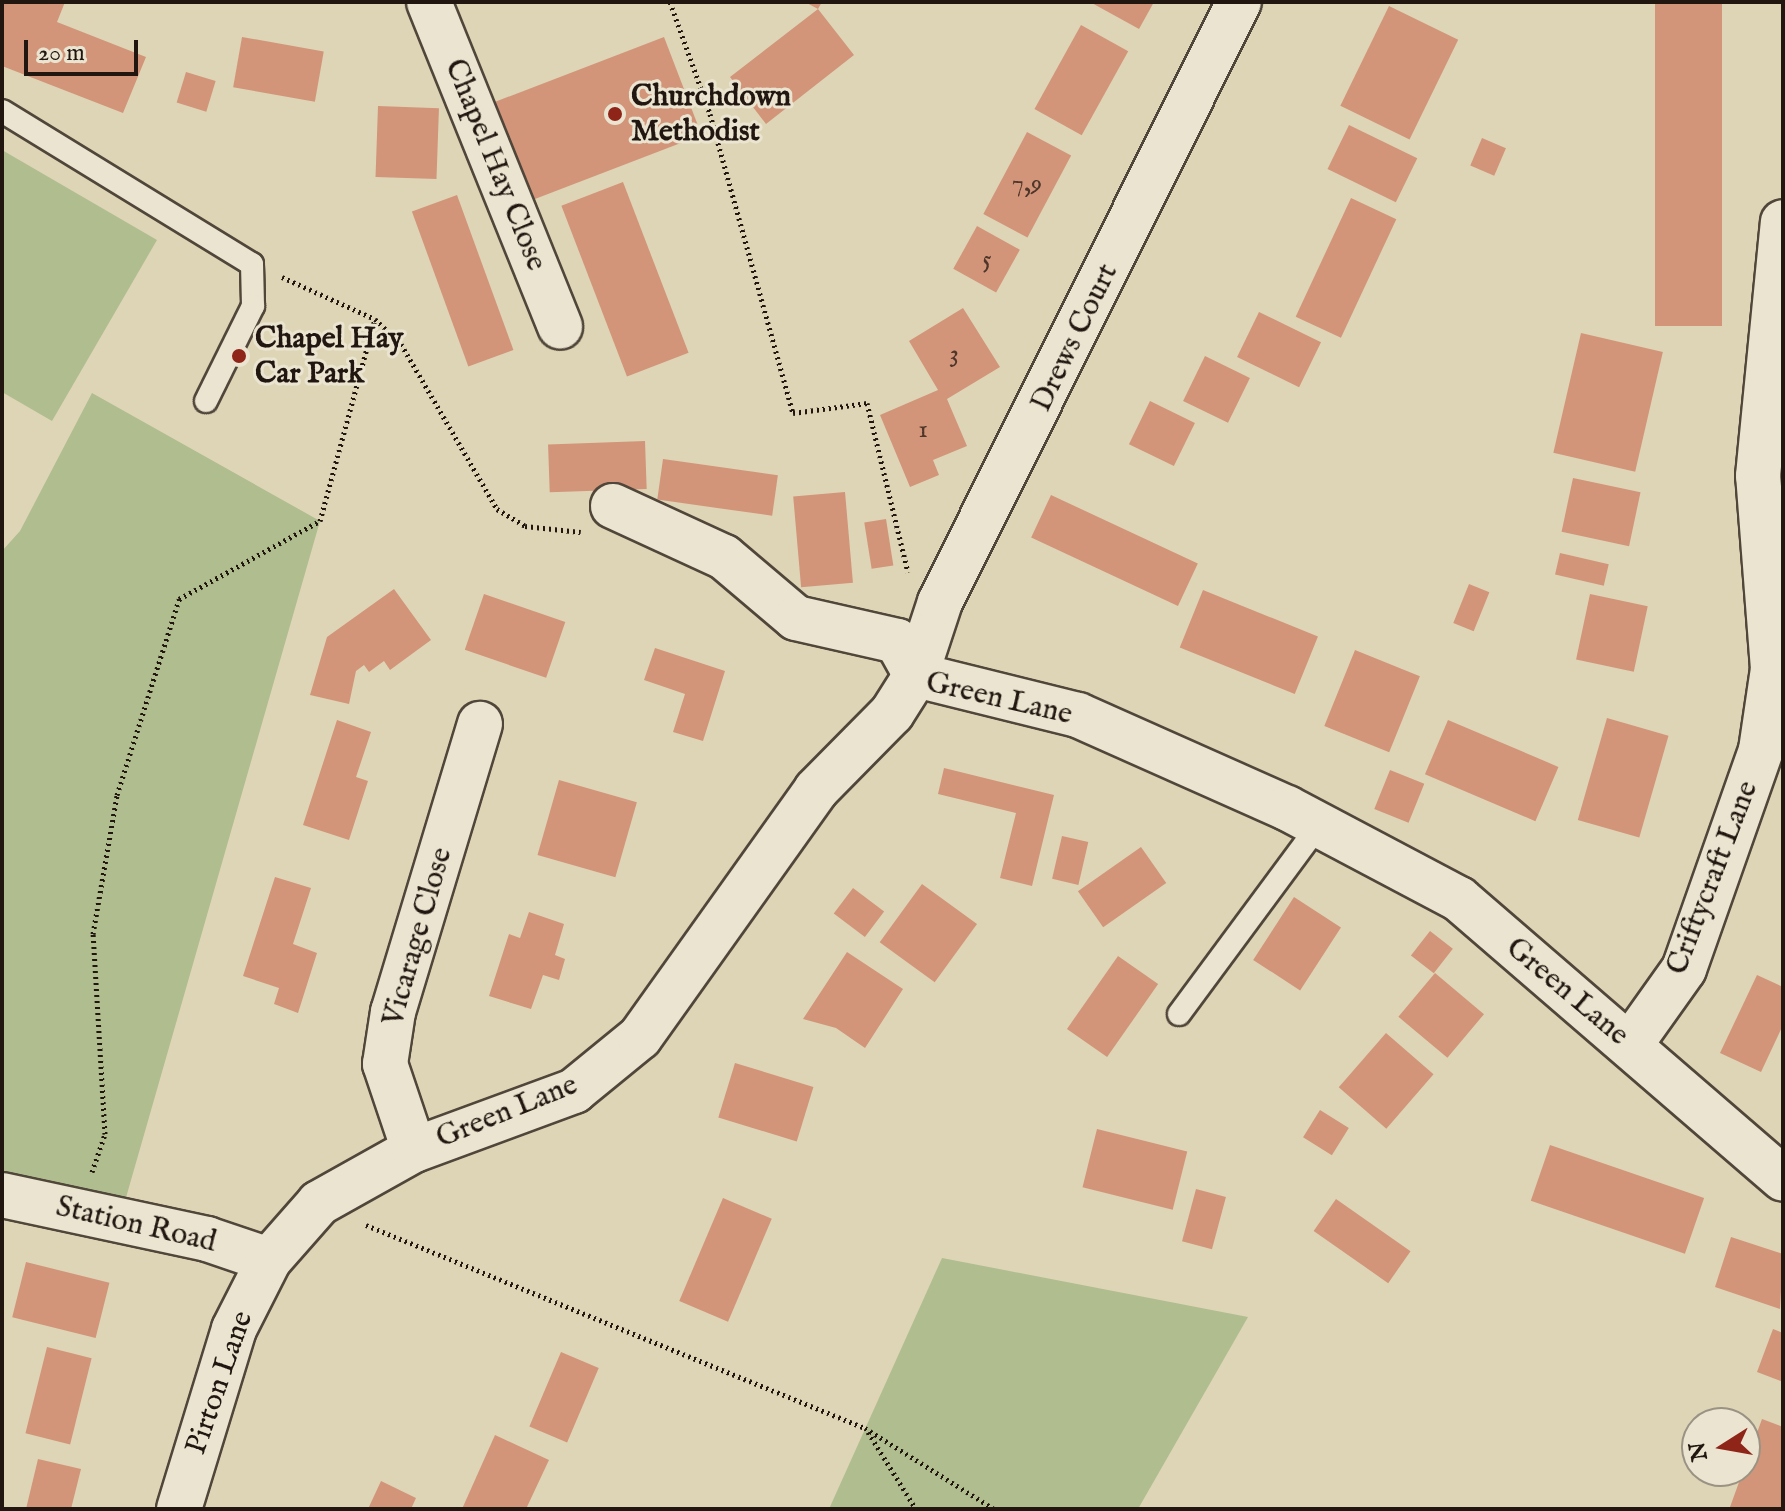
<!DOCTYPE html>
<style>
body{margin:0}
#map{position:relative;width:1785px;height:1511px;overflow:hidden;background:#ded5b6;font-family:"IM FELL English",serif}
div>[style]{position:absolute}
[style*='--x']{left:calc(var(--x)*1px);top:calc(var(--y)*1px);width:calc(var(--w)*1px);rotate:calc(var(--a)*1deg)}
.green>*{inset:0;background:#b0bd8f}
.building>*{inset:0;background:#d29579;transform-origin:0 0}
.path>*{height:5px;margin-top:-2.5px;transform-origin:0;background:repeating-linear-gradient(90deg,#221710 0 2px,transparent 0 6px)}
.roads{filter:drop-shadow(2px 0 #51463a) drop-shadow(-2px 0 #51463a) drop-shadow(0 2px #51463a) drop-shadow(0 -2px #51463a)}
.service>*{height:22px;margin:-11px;padding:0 11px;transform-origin:11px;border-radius:11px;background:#eae4d0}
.minor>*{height:44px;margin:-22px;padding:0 22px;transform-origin:22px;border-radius:22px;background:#eae4d0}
.tertiary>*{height:44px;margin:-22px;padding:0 22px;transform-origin:22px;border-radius:22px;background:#eae4d0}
.dots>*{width:22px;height:22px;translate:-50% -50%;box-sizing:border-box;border:4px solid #eae4d0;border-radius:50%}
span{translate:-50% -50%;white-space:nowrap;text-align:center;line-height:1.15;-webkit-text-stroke:6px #eae4d0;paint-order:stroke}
.number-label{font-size:26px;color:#4e362a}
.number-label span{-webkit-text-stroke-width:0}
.poi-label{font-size:30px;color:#221710;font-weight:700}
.left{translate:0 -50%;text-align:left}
.street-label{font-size:30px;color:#221710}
.frame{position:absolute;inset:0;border:4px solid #221710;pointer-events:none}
.north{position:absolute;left:1681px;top:1407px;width:80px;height:80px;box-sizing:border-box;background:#eae4d0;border:2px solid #9a9283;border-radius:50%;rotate:259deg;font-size:22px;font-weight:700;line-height:32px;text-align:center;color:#221710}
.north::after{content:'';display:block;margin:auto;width:28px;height:36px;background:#8f2418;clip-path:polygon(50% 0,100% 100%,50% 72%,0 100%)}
.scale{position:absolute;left:24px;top:40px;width:114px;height:36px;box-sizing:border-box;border:4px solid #221710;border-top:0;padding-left:10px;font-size:24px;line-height:28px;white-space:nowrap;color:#221710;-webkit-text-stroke:6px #eae4d0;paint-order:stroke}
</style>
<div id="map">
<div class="green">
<i style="clip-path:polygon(2px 150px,157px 240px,52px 421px,2px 392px)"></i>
<i style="clip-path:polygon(92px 393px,320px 521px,121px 1215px,2px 1182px,2px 551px,20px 531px)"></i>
<i style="clip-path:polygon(942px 1258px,1248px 1317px,1138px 1509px,829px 1509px)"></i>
</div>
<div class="building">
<i style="clip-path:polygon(2px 2px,65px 2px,57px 22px,146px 57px,123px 113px,2px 66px)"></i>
<i style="clip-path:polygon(805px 2px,822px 2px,818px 9px,854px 55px,766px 124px,730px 77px,818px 9px)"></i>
<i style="clip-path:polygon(1090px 2px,1154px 2px,1139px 29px)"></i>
<i style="left:1655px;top:2px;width:67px;height:324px"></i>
<i style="left:1389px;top:6px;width:77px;height:111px;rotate:26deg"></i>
<i style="left:1081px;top:25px;width:54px;height:96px;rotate:29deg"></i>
<i style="left:242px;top:37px;width:83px;height:51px;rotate:10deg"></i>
<i style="left:664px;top:37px;width:105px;height:182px;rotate:69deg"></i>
<i style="left:186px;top:72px;width:31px;height:32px;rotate:17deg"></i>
<i style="left:378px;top:106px;width:61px;height:71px;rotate:2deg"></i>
<i style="left:1349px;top:125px;width:76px;height:49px;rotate:26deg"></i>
<i style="left:1027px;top:132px;width:50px;height:93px;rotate:28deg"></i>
<i style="left:1482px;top:138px;width:26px;height:30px;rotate:23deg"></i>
<i style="left:623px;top:182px;width:183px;height:66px;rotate:69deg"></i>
<i style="left:457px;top:195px;width:165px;height:48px;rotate:70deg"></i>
<i style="left:1351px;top:198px;width:50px;height:131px;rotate:25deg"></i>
<i style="left:977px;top:226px;width:49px;height:49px;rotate:29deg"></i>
<i style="clip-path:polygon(963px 308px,1000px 367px,947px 399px,967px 446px,933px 460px,939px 475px,910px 487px,880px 415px,938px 390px,909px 341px)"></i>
<i style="left:1259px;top:312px;width:69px;height:50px;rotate:26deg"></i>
<i style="left:1581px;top:333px;width:84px;height:123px;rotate:13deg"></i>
<i style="left:1205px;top:356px;width:50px;height:50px;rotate:26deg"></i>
<i style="left:1150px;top:401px;width:50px;height:48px;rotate:26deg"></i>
<i style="left:645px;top:441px;width:48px;height:97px;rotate:88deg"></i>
<i style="left:663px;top:459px;width:116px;height:41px;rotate:8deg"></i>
<i style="left:1573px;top:478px;width:69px;height:55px;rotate:12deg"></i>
<i style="left:845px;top:492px;width:91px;height:52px;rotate:85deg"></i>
<i style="left:1051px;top:495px;width:162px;height:47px;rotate:25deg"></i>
<i style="left:886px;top:519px;width:47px;height:22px;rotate:81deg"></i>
<i style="left:1560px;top:553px;width:50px;height:22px;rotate:13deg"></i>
<i style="left:1469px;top:584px;width:22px;height:42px;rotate:22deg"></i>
<i style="clip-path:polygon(394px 589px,431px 640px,390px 670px,384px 661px,369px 672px,364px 665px,356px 671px,349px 704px,310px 695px,327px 637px)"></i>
<i style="left:1203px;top:590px;width:124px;height:62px;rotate:22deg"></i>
<i style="left:484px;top:594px;width:86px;height:59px;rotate:19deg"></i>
<i style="left:1590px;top:594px;width:59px;height:67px;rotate:12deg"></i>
<i style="clip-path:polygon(655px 648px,725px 671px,703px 741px,673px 732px,685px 694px,644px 680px)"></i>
<i style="left:1355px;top:650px;width:70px;height:82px;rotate:22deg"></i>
<i style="left:1607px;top:718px;width:64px;height:106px;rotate:16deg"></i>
<i style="clip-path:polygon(337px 720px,371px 732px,356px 777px,368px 781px,349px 840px,303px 825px)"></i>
<i style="left:1448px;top:720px;width:120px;height:59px;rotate:23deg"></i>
<i style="clip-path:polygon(944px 768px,1054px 795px,1032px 886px,1000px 878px,1016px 813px,938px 794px)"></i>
<i style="left:1390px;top:770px;width:37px;height:42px;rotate:22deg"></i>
<i style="left:559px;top:780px;width:81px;height:78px;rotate:16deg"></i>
<i style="left:1062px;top:836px;width:27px;height:44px;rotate:13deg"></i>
<i style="left:1141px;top:847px;width:44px;height:77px;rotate:55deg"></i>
<i style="clip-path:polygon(275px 877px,311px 888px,293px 944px,317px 953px,298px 1013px,274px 1004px,279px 988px,243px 976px)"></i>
<i style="left:922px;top:884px;width:68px;height:72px;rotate:36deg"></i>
<i style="left:853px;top:888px;width:39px;height:32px;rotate:37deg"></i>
<i style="left:1294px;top:897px;width:56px;height:75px;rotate:33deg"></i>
<i style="clip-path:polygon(529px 912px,564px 924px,555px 955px,565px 959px,559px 980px,543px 975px,531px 1009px,489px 996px,509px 934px,520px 938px)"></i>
<i style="left:1430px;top:931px;width:29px;height:31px;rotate:38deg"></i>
<i style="clip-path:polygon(847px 952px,903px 989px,865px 1048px,836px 1028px,803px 1019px)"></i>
<i style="left:1118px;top:956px;width:49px;height:89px;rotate:35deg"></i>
<i style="left:1435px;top:973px;width:64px;height:57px;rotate:40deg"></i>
<i style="clip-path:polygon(1757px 975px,1783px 987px,1783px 1025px,1761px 1072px,1720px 1053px)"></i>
<i style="left:1386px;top:1033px;width:63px;height:72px;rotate:41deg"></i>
<i style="left:735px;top:1063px;width:82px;height:57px;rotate:17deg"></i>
<i style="left:1320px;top:1110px;width:34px;height:32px;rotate:32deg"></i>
<i style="left:1097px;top:1129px;width:93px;height:60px;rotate:14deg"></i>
<i style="left:1550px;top:1145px;width:163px;height:59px;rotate:19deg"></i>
<i style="left:1196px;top:1189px;width:31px;height:54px;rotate:15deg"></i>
<i style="left:723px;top:1198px;width:53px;height:112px;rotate:23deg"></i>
<i style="left:1336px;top:1199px;width:91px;height:39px;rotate:35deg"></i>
<i style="clip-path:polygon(1731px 1237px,1783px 1254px,1780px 1309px,1715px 1287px)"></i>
<i style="left:26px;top:1262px;width:86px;height:57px;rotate:14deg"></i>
<i style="clip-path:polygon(1773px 1329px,1783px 1333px,1783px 1382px,1757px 1372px)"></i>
<i style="left:47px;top:1347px;width:46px;height:89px;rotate:14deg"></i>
<i style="left:561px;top:1352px;width:41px;height:81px;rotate:23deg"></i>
<i style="clip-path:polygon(1762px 1419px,1783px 1427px,1783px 1509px,1737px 1509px,1730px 1507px)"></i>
<i style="clip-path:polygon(495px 1435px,549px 1460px,526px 1509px,462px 1509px)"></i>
<i style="clip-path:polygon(38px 1459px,81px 1469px,71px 1509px,26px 1509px)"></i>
<i style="clip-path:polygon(381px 1481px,416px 1498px,411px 1509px,368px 1509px)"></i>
</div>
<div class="path">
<i style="--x:670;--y:2;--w:119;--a:70.3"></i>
<i style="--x:710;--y:114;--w:310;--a:74.5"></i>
<i style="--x:793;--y:413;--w:75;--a:-7.7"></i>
<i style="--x:867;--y:403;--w:174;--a:76.4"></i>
<i style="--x:282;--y:277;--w:102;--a:24.3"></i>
<i style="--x:375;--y:319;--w:36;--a:44"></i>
<i style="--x:401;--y:344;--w:191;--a:59.8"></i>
<i style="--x:497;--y:509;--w:33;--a:31"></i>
<i style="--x:525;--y:526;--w:56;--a:6.1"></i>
<i style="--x:92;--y:1172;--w:40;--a:-71.1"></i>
<i style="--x:105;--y:1134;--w:200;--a:-93.4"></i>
<i style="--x:93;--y:934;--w:141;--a:-80.2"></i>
<i style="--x:117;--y:795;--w:206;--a:-72.4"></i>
<i style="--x:179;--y:599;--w:161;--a:-29"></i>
<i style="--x:320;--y:521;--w:209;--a:-74.8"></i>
<i style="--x:366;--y:1225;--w:539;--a:22.14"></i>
<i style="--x:865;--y:1428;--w:152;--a:32.1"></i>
<i style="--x:868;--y:1432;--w:91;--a:58.1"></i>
</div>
<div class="roads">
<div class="service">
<i style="--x:2;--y:111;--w:293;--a:31.5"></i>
<i style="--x:252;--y:264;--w:42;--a:88.6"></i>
<i style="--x:253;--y:306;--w:106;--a:116.3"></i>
<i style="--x:1179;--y:1014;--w:235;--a:-53.5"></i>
</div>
<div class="minor">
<i style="--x:429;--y:2;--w:350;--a:68"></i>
<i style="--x:613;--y:506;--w:122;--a:24.7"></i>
<i style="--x:724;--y:557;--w:94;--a:40.3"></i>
<i style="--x:796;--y:618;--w:104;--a:12.8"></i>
<i style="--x:897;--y:641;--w:39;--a:61"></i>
<i style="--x:916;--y:675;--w:167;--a:13.9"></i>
<i style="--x:1078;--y:715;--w:229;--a:24"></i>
<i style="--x:1287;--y:808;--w:195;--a:27.9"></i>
<i style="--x:1459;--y:899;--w:428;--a:40.8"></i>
<i style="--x:1630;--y:1045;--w:93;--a:-54.6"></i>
<i style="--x:1684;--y:969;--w:232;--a:-70.6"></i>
<i style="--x:1761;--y:750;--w:82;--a:-81.6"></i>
<i style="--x:1773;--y:669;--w:194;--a:-94.4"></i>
<i style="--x:1758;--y:476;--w:255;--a:-84.4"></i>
<i style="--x:414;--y:1150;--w:91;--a:-108.6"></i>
<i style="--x:385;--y:1064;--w:53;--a:-81.3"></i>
<i style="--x:393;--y:1012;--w:301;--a:-73.2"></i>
</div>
<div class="tertiary">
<i style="--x:2;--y:1195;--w:210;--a:12.1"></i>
<i style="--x:207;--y:1239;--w:65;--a:18.7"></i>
<i style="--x:179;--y:1509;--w:188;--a:-73"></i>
<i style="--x:234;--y:1329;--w:77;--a:-63.1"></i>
<i style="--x:269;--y:1260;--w:76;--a:-48.7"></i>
<i style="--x:319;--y:1203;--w:109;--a:-29.2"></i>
<i style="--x:414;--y:1150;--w:171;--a:-20.2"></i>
<i style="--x:574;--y:1091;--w:85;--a:-39.3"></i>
<i style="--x:640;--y:1037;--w:303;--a:-54.5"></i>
<i style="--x:816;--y:790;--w:108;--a:-45.4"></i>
<i style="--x:892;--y:713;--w:45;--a:-57.7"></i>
<i style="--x:916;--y:675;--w:77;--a:-71.8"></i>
<i style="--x:940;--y:602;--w:670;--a:-63.51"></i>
</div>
</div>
<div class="dots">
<i style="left:615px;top:114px;background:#8f2418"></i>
<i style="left:239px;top:356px;background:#8f2418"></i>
</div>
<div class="number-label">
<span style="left:1027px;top:184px">7,9</span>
<span style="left:987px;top:260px">5</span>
<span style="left:954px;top:354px">3</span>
<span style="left:923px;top:430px">1</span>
</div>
<div class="poi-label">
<span class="left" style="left:631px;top:114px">Churchdown<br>Methodist</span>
<span class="left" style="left:255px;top:356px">Chapel Hay<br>Car Park</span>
</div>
<div class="street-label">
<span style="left:495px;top:165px;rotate:68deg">Chapel Hay Close</span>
<span style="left:1075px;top:338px;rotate:-64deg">Drews Court</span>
<span style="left:999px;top:699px;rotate:13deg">Green Lane</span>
<span style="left:1713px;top:878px;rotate:-69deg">Criftycraft Lane</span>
<span style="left:418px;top:937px;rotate:-74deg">Vicarage Close</span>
<span style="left:1567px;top:992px;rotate:40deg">Green Lane</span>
<span style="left:507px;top:1112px;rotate:-22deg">Green Lane</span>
<span style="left:136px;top:1225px;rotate:13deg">Station Road</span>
<span style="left:220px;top:1383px;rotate:-71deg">Pirton Lane</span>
</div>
<div class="frame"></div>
<div class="north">N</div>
<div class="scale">20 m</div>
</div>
